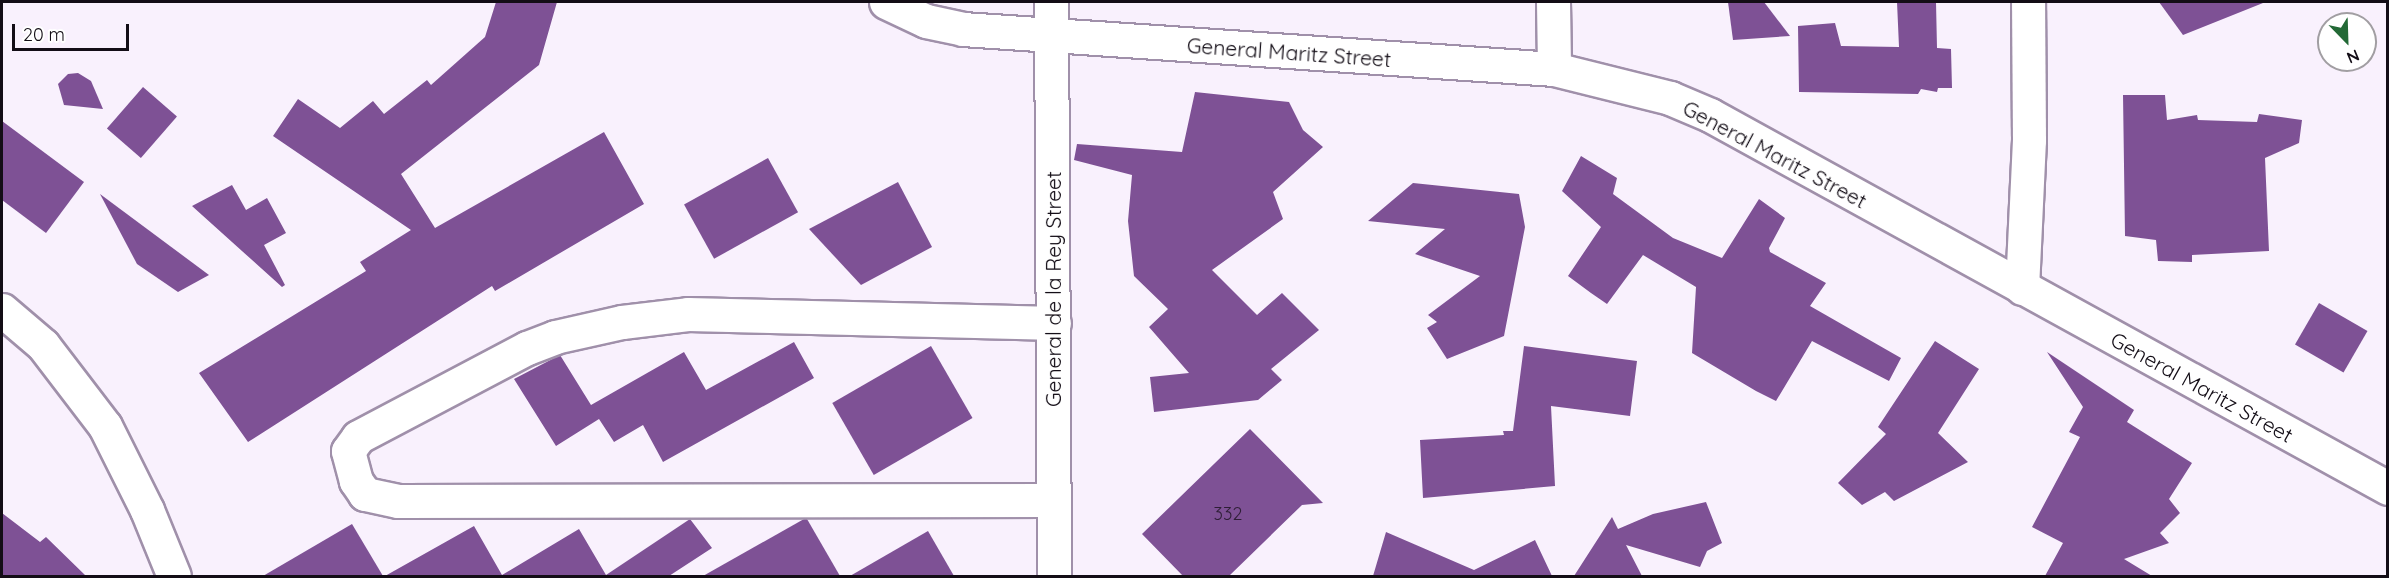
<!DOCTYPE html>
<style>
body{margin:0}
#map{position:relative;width:2389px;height:578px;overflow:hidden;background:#f9f1fd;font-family:Quicksand,sans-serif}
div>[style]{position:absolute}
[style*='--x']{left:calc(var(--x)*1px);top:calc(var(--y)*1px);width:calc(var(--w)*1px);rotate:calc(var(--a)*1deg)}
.building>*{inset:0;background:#7e5195;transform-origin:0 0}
.roads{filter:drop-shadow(2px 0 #a090aa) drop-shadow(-2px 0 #a090aa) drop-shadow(0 2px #a090aa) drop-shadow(0 -2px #a090aa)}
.minor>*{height:33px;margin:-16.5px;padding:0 16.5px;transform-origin:16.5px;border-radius:16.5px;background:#fff}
span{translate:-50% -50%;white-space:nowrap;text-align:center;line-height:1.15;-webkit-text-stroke:6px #fff;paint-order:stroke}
.number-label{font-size:18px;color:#2e1e36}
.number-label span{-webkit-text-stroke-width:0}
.street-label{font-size:21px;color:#130d16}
.frame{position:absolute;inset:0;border:3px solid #130d16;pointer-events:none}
.north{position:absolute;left:2317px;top:12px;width:60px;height:60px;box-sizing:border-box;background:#fff;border:2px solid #a19ea2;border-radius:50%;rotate:157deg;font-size:16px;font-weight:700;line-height:24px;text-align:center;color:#130d16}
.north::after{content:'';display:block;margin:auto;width:21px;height:27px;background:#236936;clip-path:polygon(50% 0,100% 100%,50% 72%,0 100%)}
.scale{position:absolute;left:12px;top:24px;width:117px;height:27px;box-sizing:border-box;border:3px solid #130d16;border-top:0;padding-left:8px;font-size:18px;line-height:21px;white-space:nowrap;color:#130d16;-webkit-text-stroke:4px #fff;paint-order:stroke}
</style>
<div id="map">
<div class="building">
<i style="clip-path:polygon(496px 2px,557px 2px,539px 65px,401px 174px,435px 228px,604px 132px,644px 204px,495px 291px,492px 286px,248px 442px,199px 373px,366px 271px,360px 262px,411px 230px,273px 136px,298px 99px,340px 128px,373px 101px,384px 114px,427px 80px,431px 85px,485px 37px)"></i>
<i style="clip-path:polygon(1728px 2px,1764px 2px,1790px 36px,1733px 40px)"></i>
<i style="clip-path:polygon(1897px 2px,1936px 2px,1937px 48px,1951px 49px,1952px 88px,1938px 88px,1937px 92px,1921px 89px,1918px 94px,1799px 92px,1798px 26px,1835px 23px,1841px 46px,1899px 47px)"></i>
<i style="clip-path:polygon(2159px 2px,2262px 2px,2263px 3px,2183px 35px)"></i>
<i style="clip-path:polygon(78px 73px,91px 81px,103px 109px,64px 105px,58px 84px,68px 74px)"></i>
<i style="left:143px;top:87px;width:45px;height:55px;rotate:41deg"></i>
<i style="clip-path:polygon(1195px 92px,1289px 102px,1303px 130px,1323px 147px,1273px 192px,1283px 219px,1212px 270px,1257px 315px,1282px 293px,1319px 330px,1271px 369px,1282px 380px,1258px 400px,1154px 412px,1150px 377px,1189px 373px,1149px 327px,1168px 309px,1134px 276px,1128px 221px,1132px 175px,1074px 160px,1077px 144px,1182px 152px)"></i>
<i style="clip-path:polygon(2123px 95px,2165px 95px,2167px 120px,2197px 115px,2198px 120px,2257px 122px,2259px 114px,2302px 120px,2299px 143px,2265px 158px,2269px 251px,2192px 255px,2192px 262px,2158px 261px,2156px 240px,2125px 236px)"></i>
<i style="clip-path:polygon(2px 121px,84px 182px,46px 233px,2px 200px)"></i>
<i style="clip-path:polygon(1581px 156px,1617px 178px,1613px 194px,1673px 238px,1722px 258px,1759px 199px,1785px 218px,1769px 248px,1770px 252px,1826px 283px,1810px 306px,1901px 358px,1889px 381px,1812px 341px,1776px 401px,1756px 391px,1692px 353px,1696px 287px,1643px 255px,1607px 304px,1591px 293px,1568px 276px,1601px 227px,1562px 191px)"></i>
<i style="left:768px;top:158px;width:62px;height:96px;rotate:61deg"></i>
<i style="clip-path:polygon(898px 182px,932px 247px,861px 285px,809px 229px)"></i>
<i style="clip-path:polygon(1413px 183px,1519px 194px,1525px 227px,1504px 336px,1447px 359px,1427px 328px,1437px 322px,1428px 315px,1480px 276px,1415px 254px,1445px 229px,1368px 221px)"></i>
<i style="clip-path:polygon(232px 185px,246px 210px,267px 198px,286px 233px,264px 245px,285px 285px,282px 287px,192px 206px)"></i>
<i style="clip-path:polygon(100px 194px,209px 275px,178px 292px,137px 264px)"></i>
<i style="left:2319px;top:303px;width:56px;height:48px;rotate:30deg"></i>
<i style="clip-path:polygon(1935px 341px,1979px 369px,1938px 433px,1968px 462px,1894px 501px,1885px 492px,1862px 505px,1838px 483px,1886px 434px,1878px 427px)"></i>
<i style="clip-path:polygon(794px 342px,814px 378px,663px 462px,643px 425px,614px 442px,599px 419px,556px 446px,514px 379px,560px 355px,591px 405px,684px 352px,706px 390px)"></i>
<i style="left:931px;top:346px;width:83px;height:114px;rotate:60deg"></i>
<i style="clip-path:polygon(1524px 346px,1637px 361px,1630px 416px,1551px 406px,1555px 486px,1423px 498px,1420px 440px,1504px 435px,1503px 431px,1513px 431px)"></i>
<i style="clip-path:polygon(2047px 352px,2134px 410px,2127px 422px,2192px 463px,2169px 499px,2180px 513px,2160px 533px,2169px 543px,2124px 559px,2152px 576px,2045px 576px,2063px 543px,2032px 527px,2080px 437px,2069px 432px,2083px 407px)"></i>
<i style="clip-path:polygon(1250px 429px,1323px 503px,1302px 505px,1229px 576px,1183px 576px,1142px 534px)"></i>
<i style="clip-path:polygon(1706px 502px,1722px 543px,1707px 551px,1700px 567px,1626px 545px,1642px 576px,1574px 576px,1612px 517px,1618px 529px,1653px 514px)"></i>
<i style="clip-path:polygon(2px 513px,40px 542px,46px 537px,86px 576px,2px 576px)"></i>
<i style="clip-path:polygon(690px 519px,712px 548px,669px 576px,385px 576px,474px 526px,502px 575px,579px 529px,606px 575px)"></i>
<i style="clip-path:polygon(807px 519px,840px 576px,703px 576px,804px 519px)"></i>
<i style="clip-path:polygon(352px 524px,383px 576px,263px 576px)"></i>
<i style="clip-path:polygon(928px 531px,954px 576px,850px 576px)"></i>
<i style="clip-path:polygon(1386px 532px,1474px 570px,1535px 540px,1552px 576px,1373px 576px)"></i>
</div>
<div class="roads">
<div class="minor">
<i style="--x:886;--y:2;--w:44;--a:25.4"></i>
<i style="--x:926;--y:21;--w:38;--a:12"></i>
<i style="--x:963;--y:29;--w:592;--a:3.87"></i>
<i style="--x:1554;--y:69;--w:120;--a:14"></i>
<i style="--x:1670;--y:98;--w:43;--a:23"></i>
<i style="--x:1710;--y:115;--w:774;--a:28.82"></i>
<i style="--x:1051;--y:2;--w:574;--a:89.7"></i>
<i style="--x:1553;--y:2;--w:67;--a:89.1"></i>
<i style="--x:2022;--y:288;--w:148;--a:-87.3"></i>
<i style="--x:2029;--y:140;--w:138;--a:-90.4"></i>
<i style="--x:2;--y:310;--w:54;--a:40.5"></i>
<i style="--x:43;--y:345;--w:102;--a:52.6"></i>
<i style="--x:105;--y:426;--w:94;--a:63.4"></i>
<i style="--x:147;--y:510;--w:71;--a:67.8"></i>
<i style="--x:1054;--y:500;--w:656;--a:179.91"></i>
<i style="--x:398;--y:501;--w:34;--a:-168"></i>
<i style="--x:365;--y:494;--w:16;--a:-125"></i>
<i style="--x:356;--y:481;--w:31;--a:-105"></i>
<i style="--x:348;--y:451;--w:17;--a:-54"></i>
<i style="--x:358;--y:437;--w:191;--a:-27.8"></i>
<i style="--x:527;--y:348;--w:30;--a:-21"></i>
<i style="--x:555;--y:337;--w:69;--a:-12.6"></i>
<i style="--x:622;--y:322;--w:66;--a:-6.9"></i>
<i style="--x:688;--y:314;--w:366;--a:1.4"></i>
</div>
</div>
<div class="number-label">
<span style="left:1228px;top:514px">332</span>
</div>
<div class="street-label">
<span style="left:1289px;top:52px;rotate:4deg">General Maritz Street</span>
<span style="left:1775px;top:154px;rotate:28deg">General Maritz Street</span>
<span style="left:1053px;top:289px;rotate:-90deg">General de la Rey Street</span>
<span style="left:2202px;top:387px;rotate:29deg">General Maritz Street</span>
</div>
<div class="frame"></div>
<div class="north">N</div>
<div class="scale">20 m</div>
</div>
